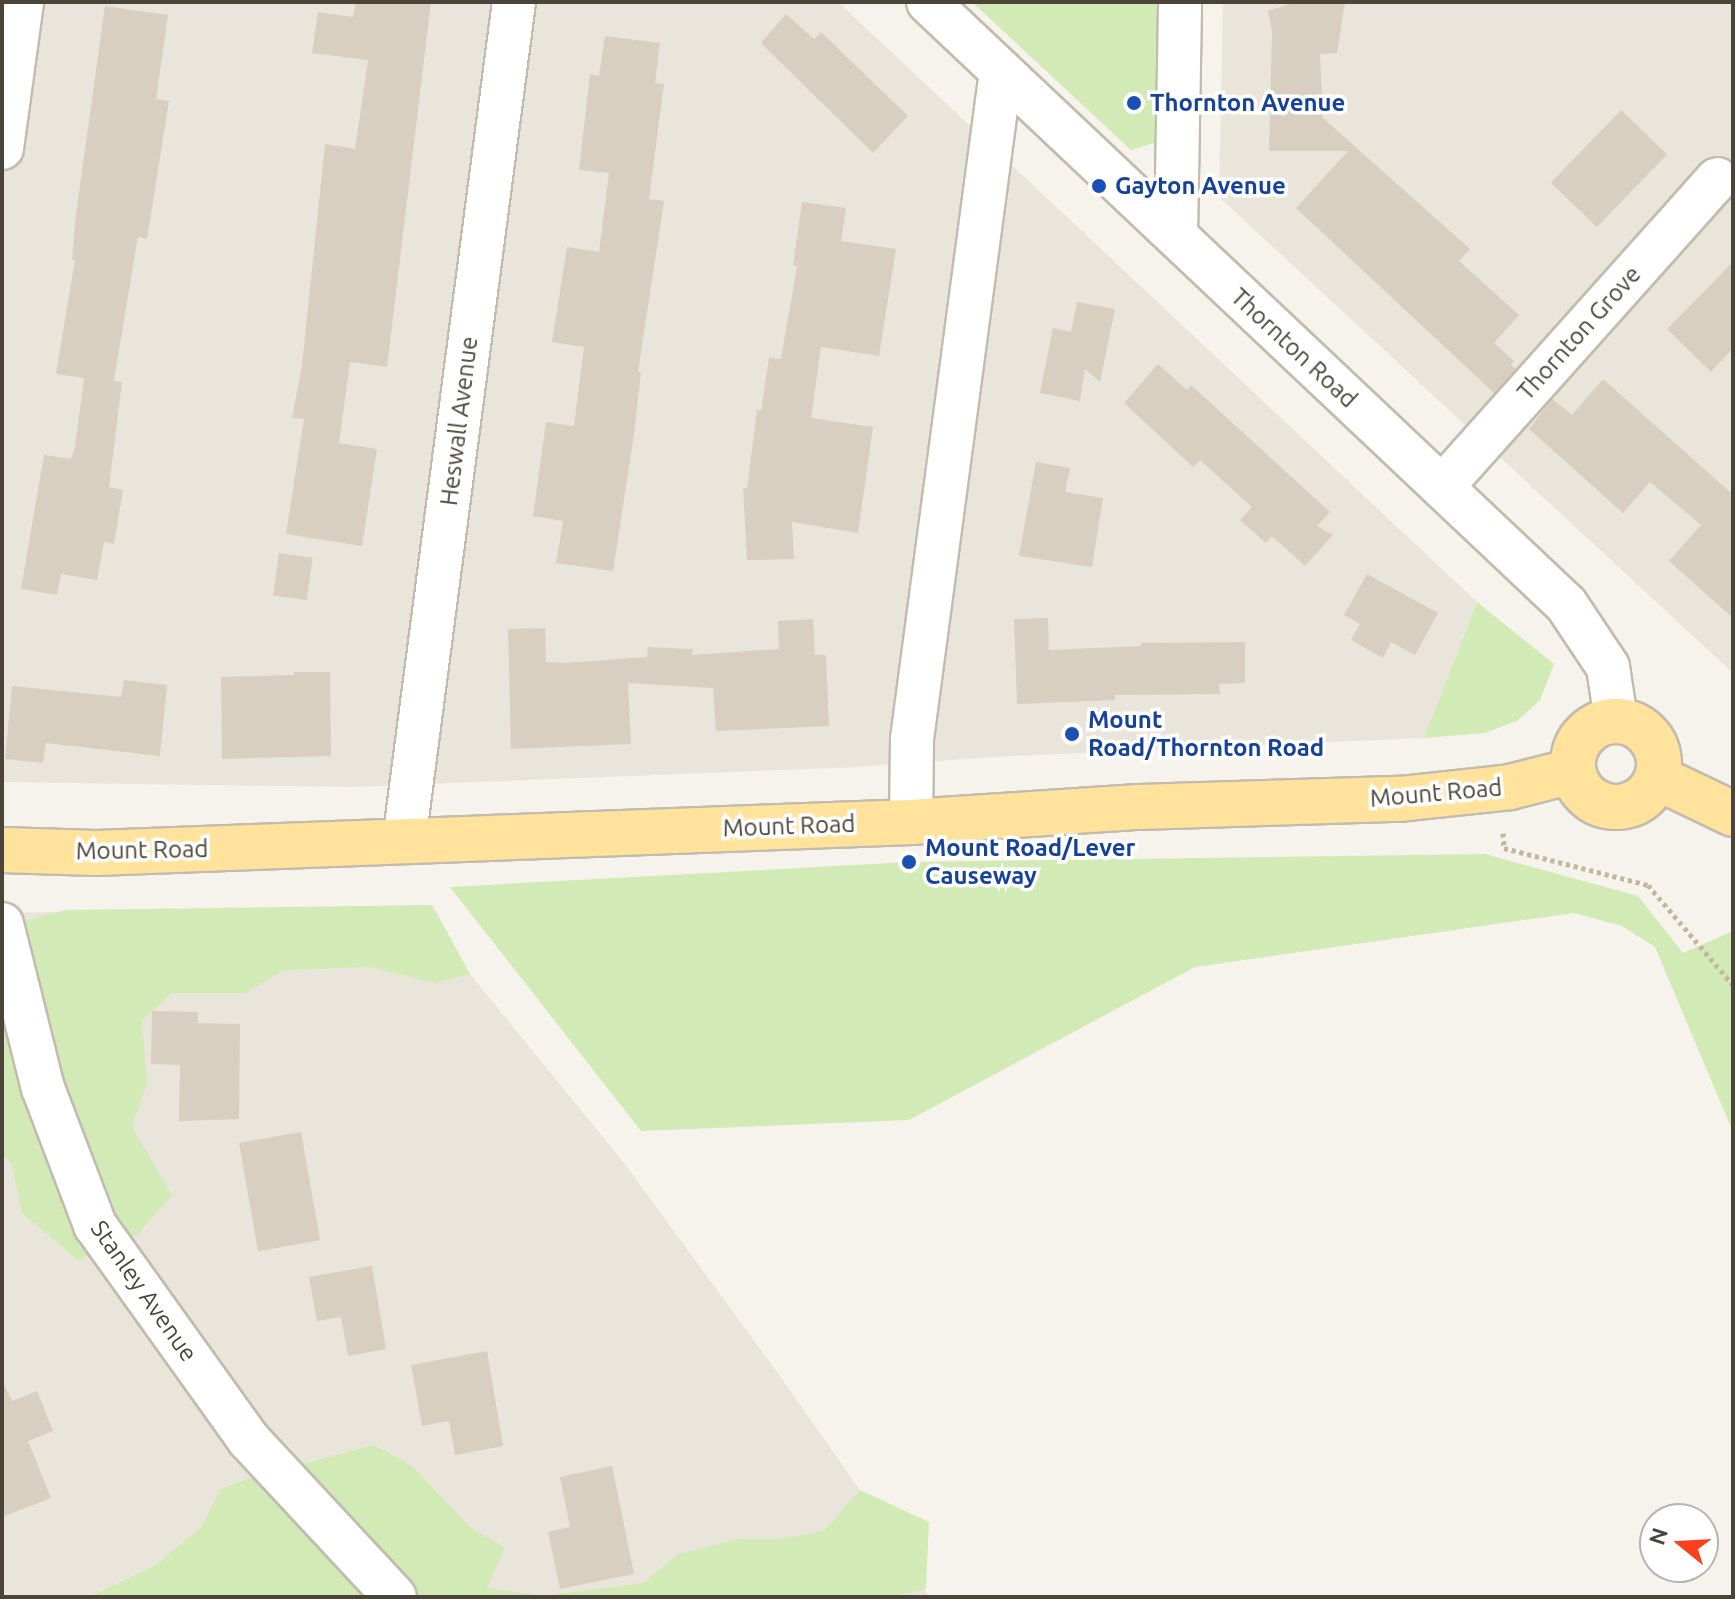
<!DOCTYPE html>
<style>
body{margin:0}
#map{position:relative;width:1735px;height:1599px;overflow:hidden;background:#f6f3ec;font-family:Ubuntu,sans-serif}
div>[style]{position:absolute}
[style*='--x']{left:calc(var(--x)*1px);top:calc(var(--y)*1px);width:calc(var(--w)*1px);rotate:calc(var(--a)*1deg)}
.residential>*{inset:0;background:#eae5da}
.green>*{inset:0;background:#d2eab5}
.building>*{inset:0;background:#d8cfc1;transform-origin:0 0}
.path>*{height:5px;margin-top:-2.5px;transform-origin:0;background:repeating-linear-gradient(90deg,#c4b79f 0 4px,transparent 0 8px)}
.roads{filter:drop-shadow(2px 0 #c2bbae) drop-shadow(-2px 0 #c2bbae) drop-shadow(0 2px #c2bbae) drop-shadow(0 -2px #c2bbae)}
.minor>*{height:42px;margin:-21px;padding:0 21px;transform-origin:21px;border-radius:21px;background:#fff}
.major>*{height:44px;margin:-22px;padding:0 22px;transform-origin:22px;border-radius:22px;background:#ffe39c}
.major>.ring{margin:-22px;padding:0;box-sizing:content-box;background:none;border:44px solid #ffe39c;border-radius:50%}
.dots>*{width:22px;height:22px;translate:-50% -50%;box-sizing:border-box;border:4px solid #fff;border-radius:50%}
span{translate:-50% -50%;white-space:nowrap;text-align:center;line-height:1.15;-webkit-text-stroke:7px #fff;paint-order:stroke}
.transit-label{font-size:24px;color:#164399;font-weight:700}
.left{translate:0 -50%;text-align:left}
.street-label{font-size:24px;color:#4b4439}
.frame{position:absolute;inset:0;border:4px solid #4b4439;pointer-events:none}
.north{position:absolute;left:1639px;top:1503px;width:80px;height:80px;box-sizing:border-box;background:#fff;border:2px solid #b7b4b0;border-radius:50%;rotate:288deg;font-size:22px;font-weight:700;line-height:32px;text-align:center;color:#4b4439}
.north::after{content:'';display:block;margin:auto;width:28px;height:36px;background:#fc3f1d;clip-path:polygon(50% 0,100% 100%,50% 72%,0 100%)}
</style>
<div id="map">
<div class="residential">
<i style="clip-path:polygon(2px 2px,838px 2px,1477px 602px,1424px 738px,992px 757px,859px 767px,352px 787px,2px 782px)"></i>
<i style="clip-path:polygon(1223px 2px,1733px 2px,1733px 673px,1219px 197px)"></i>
<i style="clip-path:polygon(432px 905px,470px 974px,624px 1163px,777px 1372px,908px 1559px,929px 1597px,2px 1597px,2px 913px)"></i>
</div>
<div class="green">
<i style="clip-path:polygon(972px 2px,1162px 2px,1154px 143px,1131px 150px)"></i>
<i style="clip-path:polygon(1477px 602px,1554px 664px,1540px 700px,1517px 721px,1485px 733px,1424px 738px)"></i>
<i style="clip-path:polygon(1485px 854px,1638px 896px,1683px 953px,1733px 931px,1733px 1132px,1655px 947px,1622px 926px,1574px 913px,1195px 967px,909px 1120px,641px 1131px,450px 887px,909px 862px)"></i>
<i style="clip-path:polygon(432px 905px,470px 974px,435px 983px,372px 967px,284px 970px,246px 993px,172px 993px,142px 1020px,147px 1083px,132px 1127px,172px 1195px,138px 1234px,78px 1260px,22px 1213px,12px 1165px,2px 1154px,2px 927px,65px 910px)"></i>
<i style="clip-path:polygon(374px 1445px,412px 1466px,470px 1527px,505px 1548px,487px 1588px,543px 1596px,643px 1583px,678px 1554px,739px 1539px,780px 1539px,824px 1531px,860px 1490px,929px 1522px,926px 1589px,889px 1597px,89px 1597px,156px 1565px,202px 1526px,221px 1489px,253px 1477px)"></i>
</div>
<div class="building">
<i style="clip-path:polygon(356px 2px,431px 2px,387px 367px,350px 362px,339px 443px,377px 449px,362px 546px,286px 534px,304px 419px,292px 418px,302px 365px,325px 144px,355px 149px,368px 60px,312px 53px,318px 12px,353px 17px)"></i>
<i style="clip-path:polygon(1296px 2px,1345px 2px,1337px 53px,1320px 54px,1323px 118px,1470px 249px,1459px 261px,1519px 315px,1494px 343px,1514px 361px,1511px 365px,1516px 369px,1494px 393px,1296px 208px,1348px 151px,1269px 151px,1272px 31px,1268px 11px)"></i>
<i style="clip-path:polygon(105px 6px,168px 15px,156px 99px,169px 101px,147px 239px,138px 237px,114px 381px,122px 382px,109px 487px,123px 490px,114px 544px,104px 542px,97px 580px,61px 574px,57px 595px,21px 589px,44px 455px,71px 459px,75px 447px,84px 378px,56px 374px,75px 260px,72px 260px,76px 214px)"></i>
<i style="clip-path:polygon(786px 14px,814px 39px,821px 32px,908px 116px,873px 153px,761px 43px)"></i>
<i style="clip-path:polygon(605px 36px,660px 43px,655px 83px,664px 84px,649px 199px,664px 201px,638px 372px,641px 372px,634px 434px,613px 571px,556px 563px,563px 521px,533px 516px,546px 422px,574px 426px,584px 347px,552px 342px,567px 247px,599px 252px,609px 173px,579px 170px,590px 74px,599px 76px)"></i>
<i style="left:1621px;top:110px;width:64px;height:101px;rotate:44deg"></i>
<i style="clip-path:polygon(802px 202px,846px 208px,841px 241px,896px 249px,879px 356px,821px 347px,811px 418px,873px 427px,858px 533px,792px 522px,794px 559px,747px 560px,743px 488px,747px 488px,757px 410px,761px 411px,769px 358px,781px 359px,797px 266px,793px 265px)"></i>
<i style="clip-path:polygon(1733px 262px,1733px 348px,1711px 372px,1667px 329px)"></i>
<i style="clip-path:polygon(1077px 302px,1115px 309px,1100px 382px,1085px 369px,1080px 401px,1040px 393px,1053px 328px,1071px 332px)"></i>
<i style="clip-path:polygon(1158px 364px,1187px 390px,1191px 385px,1330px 512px,1317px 526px,1333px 535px,1305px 566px,1272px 536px,1266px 543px,1240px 520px,1252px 507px,1200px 460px,1193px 467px,1124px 403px)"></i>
<i style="clip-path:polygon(1603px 379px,1730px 492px,1733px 489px,1733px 618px,1669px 561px,1701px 525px,1650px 482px,1623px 513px,1529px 429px,1552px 399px,1572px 415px)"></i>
<i style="clip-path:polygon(1036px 462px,1070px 468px,1065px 492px,1103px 498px,1092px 567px,1019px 556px)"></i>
<i style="left:279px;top:553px;width:34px;height:43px;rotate:8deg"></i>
<i style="clip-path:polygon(1367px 574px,1438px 613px,1415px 655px,1391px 642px,1383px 658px,1351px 640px,1360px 624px,1344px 615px)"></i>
<i style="clip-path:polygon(1048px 618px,1049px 650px,1141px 646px,1141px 643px,1245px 642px,1245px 683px,1219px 684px,1220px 694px,1115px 695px,1115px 700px,1017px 704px,1014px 619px)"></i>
<i style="clip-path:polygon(813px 619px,815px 655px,826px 655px,829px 726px,716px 731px,713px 688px,628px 683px,631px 744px,511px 749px,508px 629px,545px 628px,546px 662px,565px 663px,647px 657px,648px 647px,693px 649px,692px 655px,779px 649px,778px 621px)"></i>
<i style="clip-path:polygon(294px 672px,330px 672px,331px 756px,222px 759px,221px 677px,294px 675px)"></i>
<i style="clip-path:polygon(124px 680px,167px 685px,160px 756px,46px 743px,43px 763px,5px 759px,12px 686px,121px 697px)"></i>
<i style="clip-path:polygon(152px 1011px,198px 1012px,198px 1023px,240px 1024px,239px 1119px,179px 1121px,180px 1065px,151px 1064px)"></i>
<i style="left:301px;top:1132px;width:110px;height:63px;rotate:80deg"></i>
<i style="clip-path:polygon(372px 1266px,386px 1349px,348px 1356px,341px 1317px,317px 1321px,309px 1277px)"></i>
<i style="clip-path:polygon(487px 1351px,503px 1446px,455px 1455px,449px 1421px,422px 1426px,411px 1365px)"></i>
<i style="clip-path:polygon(2px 1380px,12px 1401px,37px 1391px,53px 1431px,28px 1441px,51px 1498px,2px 1517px)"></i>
<i style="clip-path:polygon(612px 1466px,634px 1574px,560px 1589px,548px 1532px,570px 1527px,560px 1477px)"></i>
</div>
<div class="path">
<i style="--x:1503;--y:833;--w:15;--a:86"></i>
<i style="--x:1504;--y:848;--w:149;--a:14.4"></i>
<i style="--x:1648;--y:885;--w:131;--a:49.6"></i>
</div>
<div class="roads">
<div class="minor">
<i style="--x:928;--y:2;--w:877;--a:43.34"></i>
<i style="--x:1566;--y:604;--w:76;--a:56.3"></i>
<i style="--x:1608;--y:667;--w:54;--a:81.4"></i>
<i style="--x:2;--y:148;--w:147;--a:-82.2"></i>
<i style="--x:1176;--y:236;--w:234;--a:-89"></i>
<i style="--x:1442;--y:487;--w:413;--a:-48.2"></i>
<i style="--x:911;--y:822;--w:83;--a:-89.3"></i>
<i style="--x:912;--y:739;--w:674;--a:-82.41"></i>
<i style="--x:404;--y:841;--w:846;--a:-82.53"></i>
<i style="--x:2;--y:924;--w:169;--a:76"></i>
<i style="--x:43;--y:1088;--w:147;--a:69.2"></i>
<i style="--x:95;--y:1225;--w:264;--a:54.4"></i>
<i style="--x:249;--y:1440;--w:214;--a:47.1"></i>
</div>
<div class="major">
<i class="ring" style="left:1573px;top:721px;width:42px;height:42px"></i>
<i style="--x:1658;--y:778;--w:83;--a:25.6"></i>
<i style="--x:2;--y:850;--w:94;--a:1.8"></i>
<i style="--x:96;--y:853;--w:816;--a:-2.18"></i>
<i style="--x:911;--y:822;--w:228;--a:-3.8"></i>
<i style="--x:1139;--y:807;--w:261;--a:-1.8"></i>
<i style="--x:1400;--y:799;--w:111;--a:-6.2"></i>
<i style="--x:1510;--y:787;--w:65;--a:-14.3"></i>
</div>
</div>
<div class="dots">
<i style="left:1134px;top:103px;background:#1a4fb4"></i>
<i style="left:1099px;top:186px;background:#1a4fb4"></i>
<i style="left:1072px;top:734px;background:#1a4fb4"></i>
<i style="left:909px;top:862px;background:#1a4fb4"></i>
</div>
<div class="transit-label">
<span class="left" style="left:1150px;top:103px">Thornton Avenue</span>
<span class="left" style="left:1115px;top:186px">Gayton Avenue</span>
<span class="left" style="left:1088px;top:734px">Mount<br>Road/Thornton Road</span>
<span class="left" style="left:925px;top:862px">Mount Road/Lever<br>Causeway</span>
</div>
<div class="street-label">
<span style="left:1579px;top:333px;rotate:-48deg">Thornton Grove</span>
<span style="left:1294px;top:348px;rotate:43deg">Thornton Road</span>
<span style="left:459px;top:421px;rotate:-83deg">Heswall Avenue</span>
<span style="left:1436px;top:793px;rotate:-5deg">Mount Road</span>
<span style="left:789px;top:826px;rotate:-2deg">Mount Road</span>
<span style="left:142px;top:850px;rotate:-1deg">Mount Road</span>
<span style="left:144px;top:1291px;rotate:55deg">Stanley Avenue</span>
</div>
<div class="frame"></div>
<div class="north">N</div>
</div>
